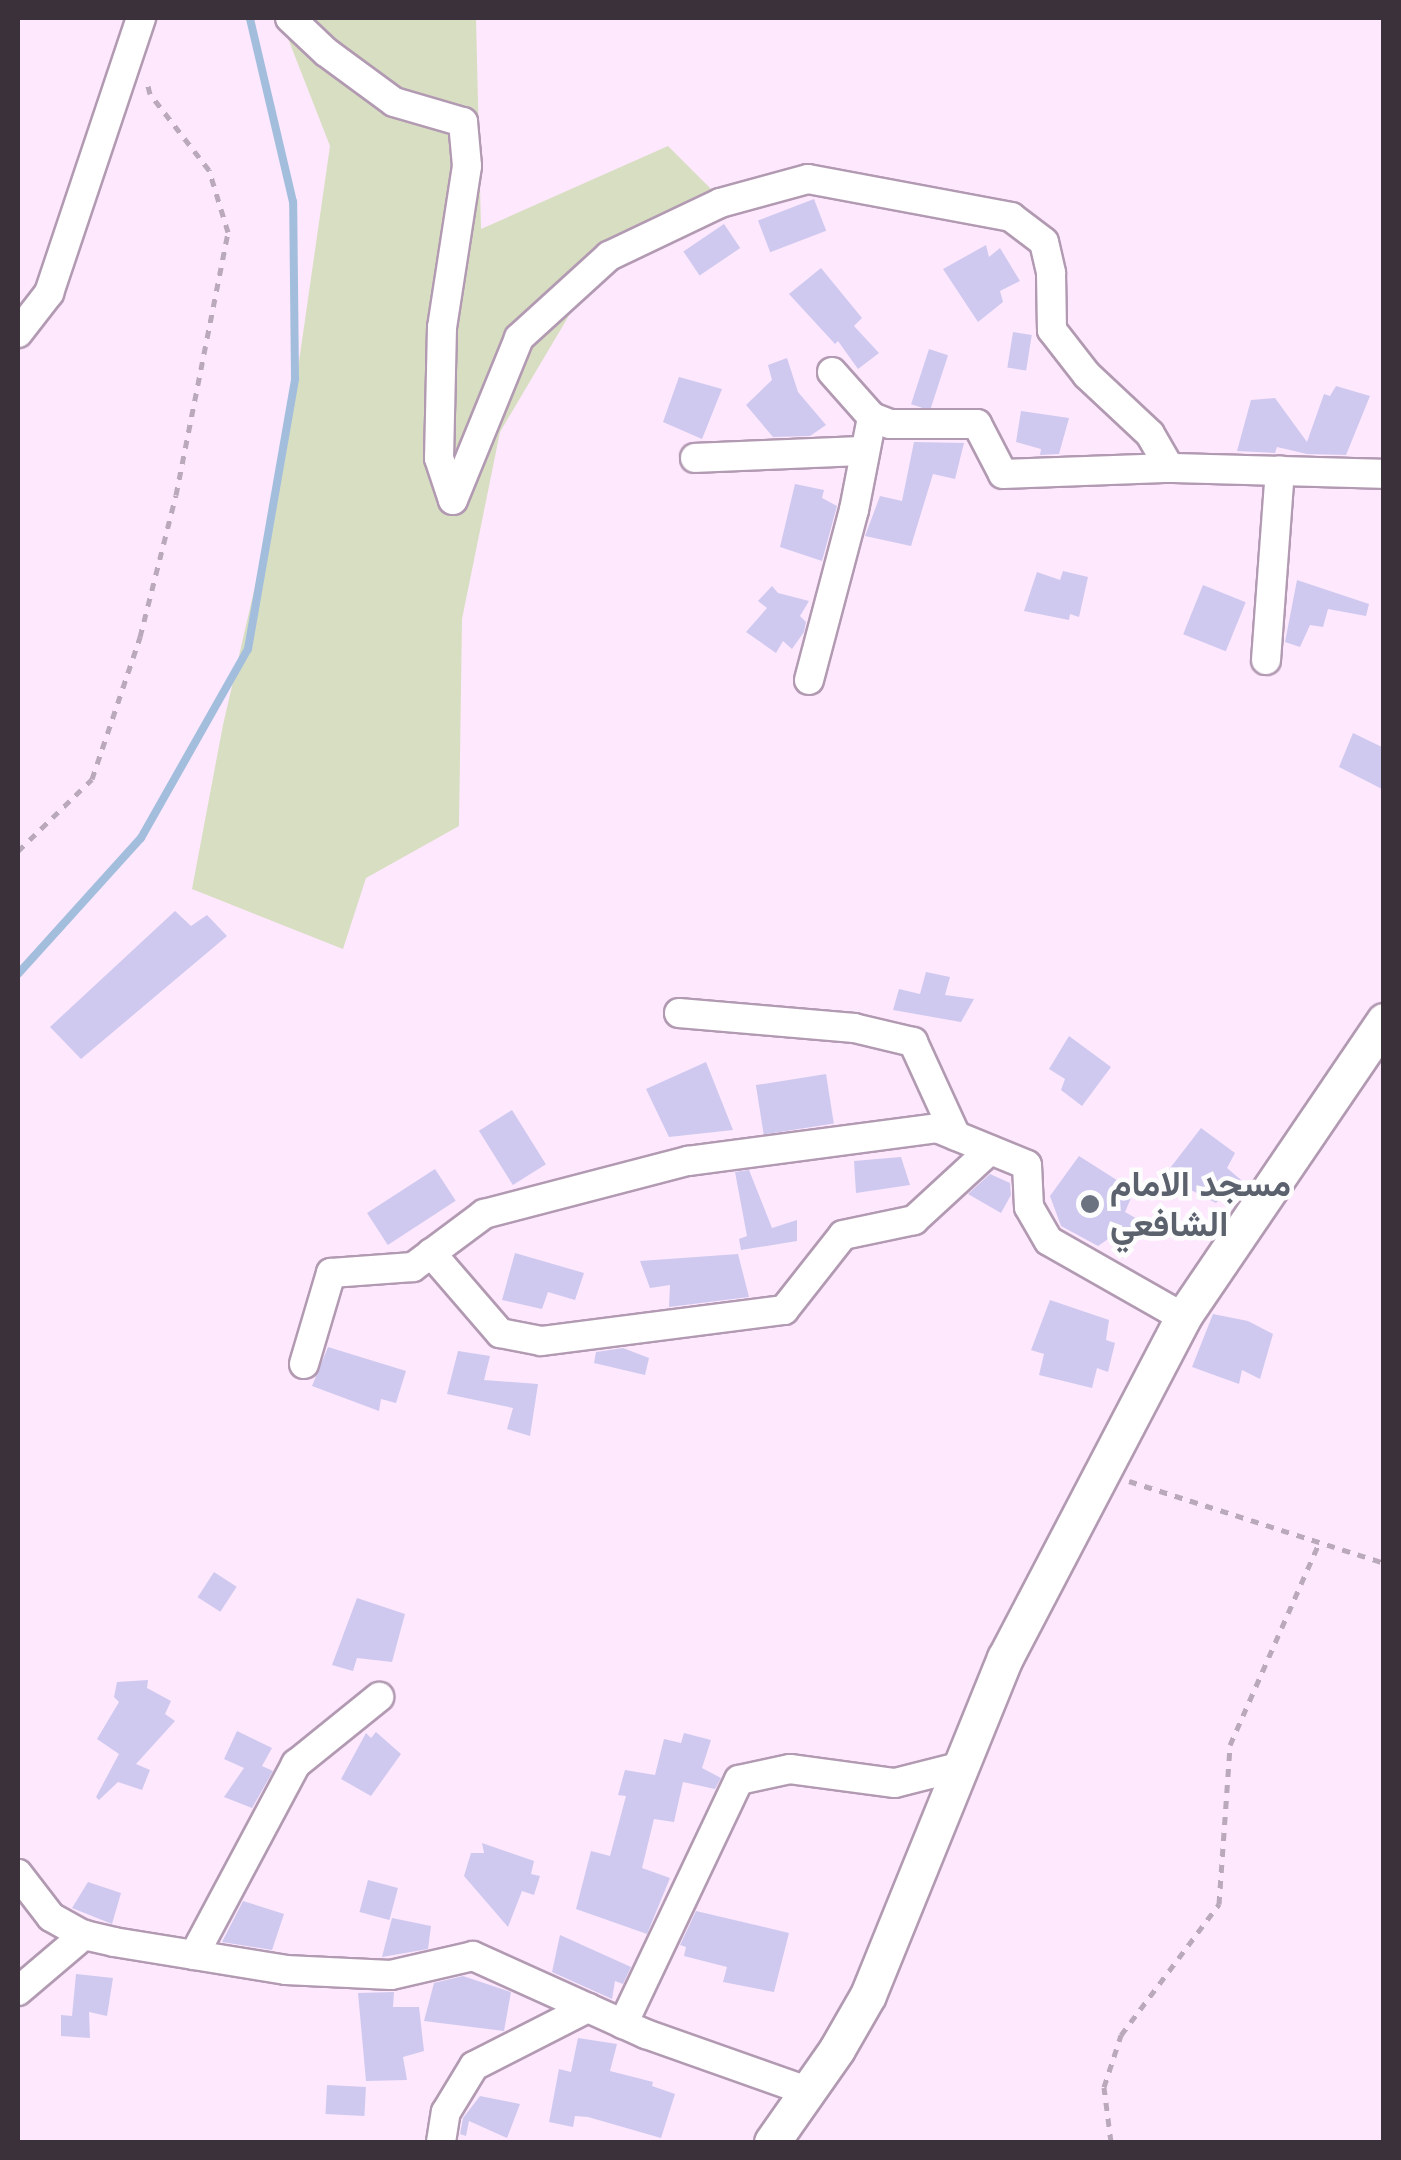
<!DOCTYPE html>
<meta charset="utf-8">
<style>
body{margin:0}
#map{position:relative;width:1401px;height:2160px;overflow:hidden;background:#fde8fd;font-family:Helvetica,Vazirmatn,sans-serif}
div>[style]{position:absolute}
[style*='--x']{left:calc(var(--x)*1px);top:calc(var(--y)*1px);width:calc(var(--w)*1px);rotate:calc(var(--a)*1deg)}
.green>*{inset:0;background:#d8dec1}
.stream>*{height:8px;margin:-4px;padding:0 4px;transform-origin:4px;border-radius:4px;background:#a3bedd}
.building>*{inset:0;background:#cfc9ef;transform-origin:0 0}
.path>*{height:5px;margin-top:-2.5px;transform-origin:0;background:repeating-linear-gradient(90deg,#baa9ba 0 8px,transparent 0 16px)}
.roads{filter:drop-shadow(2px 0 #b29ab2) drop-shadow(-2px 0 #b29ab2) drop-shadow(0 2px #b29ab2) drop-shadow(0 -2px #b29ab2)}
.minor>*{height:28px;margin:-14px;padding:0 14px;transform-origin:14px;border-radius:14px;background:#fff}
.tertiary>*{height:35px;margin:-17.5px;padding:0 17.5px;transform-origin:17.5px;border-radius:17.5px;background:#fff}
.dots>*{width:28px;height:28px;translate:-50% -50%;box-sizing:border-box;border:5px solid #fdfdfd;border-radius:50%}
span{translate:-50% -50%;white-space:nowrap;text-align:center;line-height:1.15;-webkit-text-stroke:9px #fdfdfd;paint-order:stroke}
.worship-label{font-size:35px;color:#5b616d;font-weight:700}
.left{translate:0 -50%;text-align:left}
.frame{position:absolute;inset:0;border:20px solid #3b313b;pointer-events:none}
</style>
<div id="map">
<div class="green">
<i style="clip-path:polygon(280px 18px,476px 18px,481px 229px,668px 146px,714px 192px,587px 285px,500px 432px,462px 619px,459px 826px,366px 878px,343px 949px,192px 889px,223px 725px,286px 452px,330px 146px)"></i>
</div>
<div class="stream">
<i style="--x:18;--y:974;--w:183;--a:-47.9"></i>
<i style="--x:141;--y:838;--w:217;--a:-60.5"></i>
<i style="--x:248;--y:649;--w:274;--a:-80.1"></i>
<i style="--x:295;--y:379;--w:177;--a:-90.6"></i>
<i style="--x:293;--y:202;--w:189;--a:-103.2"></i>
</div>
<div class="building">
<i style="left:814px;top:199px;width:34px;height:60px;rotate:69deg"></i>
<i style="left:724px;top:224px;width:29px;height:49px;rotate:56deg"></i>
<i style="clip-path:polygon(986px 245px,989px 257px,1000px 248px,1020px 281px,1000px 291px,1003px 302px,978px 322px,943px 269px)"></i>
<i style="clip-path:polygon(821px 268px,862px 318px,854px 326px,879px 353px,858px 369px,838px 341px,835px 344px,789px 294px)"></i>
<i style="left:1013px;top:332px;width:19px;height:36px;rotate:9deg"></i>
<i style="left:929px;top:349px;width:20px;height:58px;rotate:18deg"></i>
<i style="clip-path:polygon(787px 358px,798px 392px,826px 425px,810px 436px,773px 437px,746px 405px,772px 380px,768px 365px)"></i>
<i style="clip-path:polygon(679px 377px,722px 389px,702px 439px,663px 422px)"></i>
<i style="clip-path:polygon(1336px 386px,1370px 396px,1346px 455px,1307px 454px,1277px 447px,1275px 453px,1237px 451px,1251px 400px,1275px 398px,1307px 442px,1324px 394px,1330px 396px)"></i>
<i style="clip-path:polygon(1021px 411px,1069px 418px,1059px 454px,1040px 455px,1041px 449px,1016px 442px)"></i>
<i style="clip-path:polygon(914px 442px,964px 443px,955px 479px,933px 474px,911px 546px,865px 536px,880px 496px,902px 501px)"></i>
<i style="clip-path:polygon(795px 484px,824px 490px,822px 498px,837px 506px,822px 561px,780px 547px)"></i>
<i style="clip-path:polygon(1063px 571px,1088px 577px,1079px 617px,1070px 614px,1069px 620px,1024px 611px,1037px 572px,1060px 580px)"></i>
<i style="clip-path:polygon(1297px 580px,1369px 604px,1366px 616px,1328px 609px,1323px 627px,1310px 625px,1300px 647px,1285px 642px)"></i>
<i style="left:1203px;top:585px;width:46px;height:53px;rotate:22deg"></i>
<i style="clip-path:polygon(772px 586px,778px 593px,809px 601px,800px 616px,806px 622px,804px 632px,792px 649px,783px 641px,776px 653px,746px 632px,767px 608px,758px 601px)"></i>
<i style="clip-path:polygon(1353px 733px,1384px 748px,1384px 790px,1339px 767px)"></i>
<i style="clip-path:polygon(175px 911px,191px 926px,207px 915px,227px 936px,81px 1059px,50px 1027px)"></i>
<i style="clip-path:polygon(926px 972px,950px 977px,945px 995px,974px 999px,961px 1022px,893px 1010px,899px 989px,920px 994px)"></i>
<i style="clip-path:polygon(1069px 1036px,1111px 1067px,1082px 1106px,1061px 1090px,1065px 1079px,1049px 1069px)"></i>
<i style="clip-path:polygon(706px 1062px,733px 1130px,669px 1137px,646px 1089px)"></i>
<i style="left:826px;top:1074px;width:50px;height:71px;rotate:81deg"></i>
<i style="left:512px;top:1110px;width:64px;height:39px;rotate:58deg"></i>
<i style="clip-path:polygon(1201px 1128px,1235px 1153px,1227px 1168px,1247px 1185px,1241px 1193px,1226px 1192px,1216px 1203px,1164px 1176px)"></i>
<i style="clip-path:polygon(1079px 1156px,1134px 1191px,1125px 1212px,1139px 1220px,1137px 1238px,1125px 1243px,1111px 1237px,1098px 1246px,1061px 1226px,1050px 1196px)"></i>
<i style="clip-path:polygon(901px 1157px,910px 1185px,856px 1193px,854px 1161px)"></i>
<i style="left:435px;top:1169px;width:38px;height:81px;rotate:57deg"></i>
<i style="clip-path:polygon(749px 1170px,772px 1228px,797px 1220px,797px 1241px,741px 1250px,739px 1239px,747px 1236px,735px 1172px)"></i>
<i style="clip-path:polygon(990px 1174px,1010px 1183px,1011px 1195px,1001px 1213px,968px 1194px)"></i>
<i style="clip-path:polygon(515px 1253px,584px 1273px,575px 1300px,548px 1292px,542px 1309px,502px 1300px)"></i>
<i style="clip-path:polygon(738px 1254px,749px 1297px,669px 1307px,670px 1285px,650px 1288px,640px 1261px)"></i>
<i style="clip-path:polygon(1050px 1300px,1109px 1320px,1106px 1340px,1115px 1343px,1108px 1372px,1097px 1368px,1092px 1388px,1039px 1375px,1044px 1354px,1031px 1350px)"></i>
<i style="clip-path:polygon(1213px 1314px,1248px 1321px,1273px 1334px,1260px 1379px,1242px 1370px,1239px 1384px,1192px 1367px)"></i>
<i style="clip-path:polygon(328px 1347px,406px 1371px,396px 1403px,381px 1399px,379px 1411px,312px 1386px)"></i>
<i style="clip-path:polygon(623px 1348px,649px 1358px,645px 1375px,594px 1363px,596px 1352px)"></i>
<i style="clip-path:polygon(458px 1351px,490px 1356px,484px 1380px,538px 1384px,530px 1436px,507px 1429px,513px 1408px,447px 1394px)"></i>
<i style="left:214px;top:1572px;width:27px;height:30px;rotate:33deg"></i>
<i style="clip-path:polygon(357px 1598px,405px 1614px,392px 1662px,357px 1658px,353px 1671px,332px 1665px)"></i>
<i style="clip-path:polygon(148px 1680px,147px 1688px,171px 1701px,165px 1714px,175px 1721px,136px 1764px,150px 1770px,142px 1790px,118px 1782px,99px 1800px,96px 1797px,119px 1754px,97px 1739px,119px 1702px,114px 1697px,117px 1682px)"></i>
<i style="clip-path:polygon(237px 1731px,272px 1748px,262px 1766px,273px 1771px,252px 1808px,224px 1797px,244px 1768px,224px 1759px)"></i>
<i style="clip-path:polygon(376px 1732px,401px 1754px,371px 1796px,341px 1779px,366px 1733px,371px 1738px)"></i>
<i style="clip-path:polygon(684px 1733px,711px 1740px,702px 1768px,721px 1778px,715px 1789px,683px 1782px,674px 1822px,654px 1819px,642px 1868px,670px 1878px,647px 1934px,576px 1909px,591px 1851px,610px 1856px,626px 1796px,618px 1795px,625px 1770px,655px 1775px,664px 1739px,681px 1743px)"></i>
<i style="clip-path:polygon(482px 1843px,534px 1861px,531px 1874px,540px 1876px,534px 1895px,522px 1891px,508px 1927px,464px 1876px,471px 1853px,484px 1853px)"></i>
<i style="left:368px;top:1880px;width:31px;height:33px;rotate:15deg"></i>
<i style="clip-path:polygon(88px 1882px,121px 1893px,112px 1924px,72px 1908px)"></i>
<i style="clip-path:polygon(243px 1901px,284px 1914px,272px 1950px,222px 1942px)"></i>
<i style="clip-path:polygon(696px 1911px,789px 1933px,774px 1992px,723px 1982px,727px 1967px,684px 1956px,686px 1947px,680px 1945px)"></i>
<i style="clip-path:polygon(392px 1918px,431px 1926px,428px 1949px,382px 1957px)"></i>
<i style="clip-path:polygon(560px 1935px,631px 1967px,623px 1984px,615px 1981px,612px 1999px,552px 1972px)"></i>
<i style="clip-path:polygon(76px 1974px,113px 1978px,107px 2016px,89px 2012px,90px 2038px,61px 2036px,61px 2015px,72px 2016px)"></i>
<i style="clip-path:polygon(463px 1976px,511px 1992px,504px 2031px,424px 2021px,434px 1983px)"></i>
<i style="clip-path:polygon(394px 1992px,393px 2007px,419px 2007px,424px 2051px,403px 2057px,407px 2080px,366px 2081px,358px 1993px)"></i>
<i style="clip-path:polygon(578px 2038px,617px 2044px,610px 2071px,653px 2082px,652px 2086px,675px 2094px,661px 2138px,588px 2117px,575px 2116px,573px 2127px,549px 2122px,559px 2069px,571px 2072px)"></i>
<i style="left:327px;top:2085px;width:39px;height:29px;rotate:3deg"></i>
<i style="clip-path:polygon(480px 2096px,520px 2104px,507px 2138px,469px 2121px,466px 2136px,460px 2134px,463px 2118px)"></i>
</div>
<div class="path">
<i style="--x:18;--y:851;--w:103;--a:-44.2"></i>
<i style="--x:92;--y:779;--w:150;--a:-71.3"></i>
<i style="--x:140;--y:637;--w:146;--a:-75.8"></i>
<i style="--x:176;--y:495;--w:268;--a:-78.8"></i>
<i style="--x:228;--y:232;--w:65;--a:-107"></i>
<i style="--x:209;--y:170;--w:96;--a:-127.8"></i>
<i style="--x:150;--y:94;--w:12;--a:-104"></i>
<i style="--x:1129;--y:1481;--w:268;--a:17.8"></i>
<i style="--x:1111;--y:2142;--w:55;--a:-97.3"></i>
<i style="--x:1104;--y:2087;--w:55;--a:-71.9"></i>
<i style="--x:1121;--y:2035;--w:164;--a:-53.2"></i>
<i style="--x:1219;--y:1904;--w:159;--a:-86"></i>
<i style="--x:1230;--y:1745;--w:221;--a:-66.2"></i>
</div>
<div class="roads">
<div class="minor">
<i style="--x:290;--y:18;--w:50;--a:43.4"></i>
<i style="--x:326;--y:52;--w:84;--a:36.3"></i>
<i style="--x:394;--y:102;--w:72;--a:16.2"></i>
<i style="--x:463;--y:122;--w:44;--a:84.8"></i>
<i style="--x:467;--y:166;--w:163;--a:98.8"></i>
<i style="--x:442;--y:327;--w:131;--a:91.3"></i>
<i style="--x:439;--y:458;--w:44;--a:71.6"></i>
<i style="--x:453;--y:500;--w:175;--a:-67.8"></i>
<i style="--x:519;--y:338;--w:122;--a:-42.3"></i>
<i style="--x:609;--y:256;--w:123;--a:-25.5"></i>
<i style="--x:720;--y:203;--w:91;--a:-15.3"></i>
<i style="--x:808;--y:179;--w:207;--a:10.6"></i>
<i style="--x:1011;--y:217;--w:41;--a:37.1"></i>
<i style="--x:1044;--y:242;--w:32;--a:77"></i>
<i style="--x:1051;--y:273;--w:57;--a:89"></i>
<i style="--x:1052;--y:330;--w:57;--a:52.1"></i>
<i style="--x:1087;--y:375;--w:86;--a:43.1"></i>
<i style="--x:1150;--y:434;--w:39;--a:60"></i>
<i style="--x:1170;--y:468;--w:214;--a:1.6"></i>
<i style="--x:18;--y:333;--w:51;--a:-52.2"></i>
<i style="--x:49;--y:293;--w:290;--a:-71.5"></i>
<i style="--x:832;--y:372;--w:60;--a:48.4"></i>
<i style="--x:872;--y:417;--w:19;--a:21"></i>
<i style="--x:890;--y:424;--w:87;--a:0"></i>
<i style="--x:977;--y:424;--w:56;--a:62.5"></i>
<i style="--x:1003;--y:474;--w:167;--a:-2.1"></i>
<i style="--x:695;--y:458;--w:170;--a:-2.4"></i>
<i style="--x:1266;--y:660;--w:190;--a:-85.8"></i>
<i style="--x:809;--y:680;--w:176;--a:-75.2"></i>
<i style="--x:854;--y:510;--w:95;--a:-79"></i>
<i style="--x:679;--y:1013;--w:176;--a:4.9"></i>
<i style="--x:854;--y:1028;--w:61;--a:13.3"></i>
<i style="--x:913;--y:1042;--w:103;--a:65.4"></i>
<i style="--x:431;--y:1253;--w:106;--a:49.2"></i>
<i style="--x:500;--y:1333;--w:42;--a:11"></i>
<i style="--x:541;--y:1341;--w:245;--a:-7.3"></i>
<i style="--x:784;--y:1310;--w:95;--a:-51.8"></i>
<i style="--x:843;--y:1235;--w:73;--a:-11.9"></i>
<i style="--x:914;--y:1220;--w:103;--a:-42.6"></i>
<i style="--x:304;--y:1364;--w:95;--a:-73.5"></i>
<i style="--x:331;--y:1273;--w:82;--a:-4.2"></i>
<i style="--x:413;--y:1267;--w:89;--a:-36.7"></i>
<i style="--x:484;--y:1214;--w:211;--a:-14.6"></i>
<i style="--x:688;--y:1161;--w:251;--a:-7.5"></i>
<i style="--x:937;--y:1128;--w:97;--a:22.3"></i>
<i style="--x:1027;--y:1165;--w:42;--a:87.3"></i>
<i style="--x:1029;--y:1207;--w:39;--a:60"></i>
<i style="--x:1049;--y:1241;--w:154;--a:29.6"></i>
<i style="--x:18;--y:1874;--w:54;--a:52.5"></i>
<i style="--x:51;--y:1917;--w:38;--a:29"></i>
<i style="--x:84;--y:1935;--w:31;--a:13"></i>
<i style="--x:114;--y:1942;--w:174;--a:9.2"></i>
<i style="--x:286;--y:1970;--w:105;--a:2.7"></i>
<i style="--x:391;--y:1975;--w:84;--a:-13"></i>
<i style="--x:473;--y:1956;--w:190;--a:24.3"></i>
<i style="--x:646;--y:2034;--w:168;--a:19.5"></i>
<i style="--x:194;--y:1955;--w:217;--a:-61.9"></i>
<i style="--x:296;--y:1764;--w:107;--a:-38.9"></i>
<i style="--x:18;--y:1991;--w:87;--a:-40.3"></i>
<i style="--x:623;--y:2024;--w:270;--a:-64.6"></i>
<i style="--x:739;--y:1780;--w:52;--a:-12.2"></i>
<i style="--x:790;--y:1769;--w:106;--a:7.6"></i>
<i style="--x:895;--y:1783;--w:65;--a:-14.3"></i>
<i style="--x:441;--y:2142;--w:30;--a:-81"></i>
<i style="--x:446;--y:2112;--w:54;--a:-58.7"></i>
<i style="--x:474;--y:2066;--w:128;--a:-27"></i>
</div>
<div class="tertiary">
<i style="--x:772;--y:2142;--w:113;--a:-55"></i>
<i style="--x:837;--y:2049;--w:62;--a:-60.1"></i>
<i style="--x:868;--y:1995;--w:364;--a:-67.9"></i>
<i style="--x:1005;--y:1658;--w:385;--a:-62.4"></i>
<i style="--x:1183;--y:1317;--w:358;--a:-55.8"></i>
</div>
</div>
<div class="dots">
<i style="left:1090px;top:1204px;background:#6b7280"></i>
</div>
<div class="worship-label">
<span class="left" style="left:1110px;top:1204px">مسجد الامام<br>الشافعي</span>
</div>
<div class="frame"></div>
</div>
